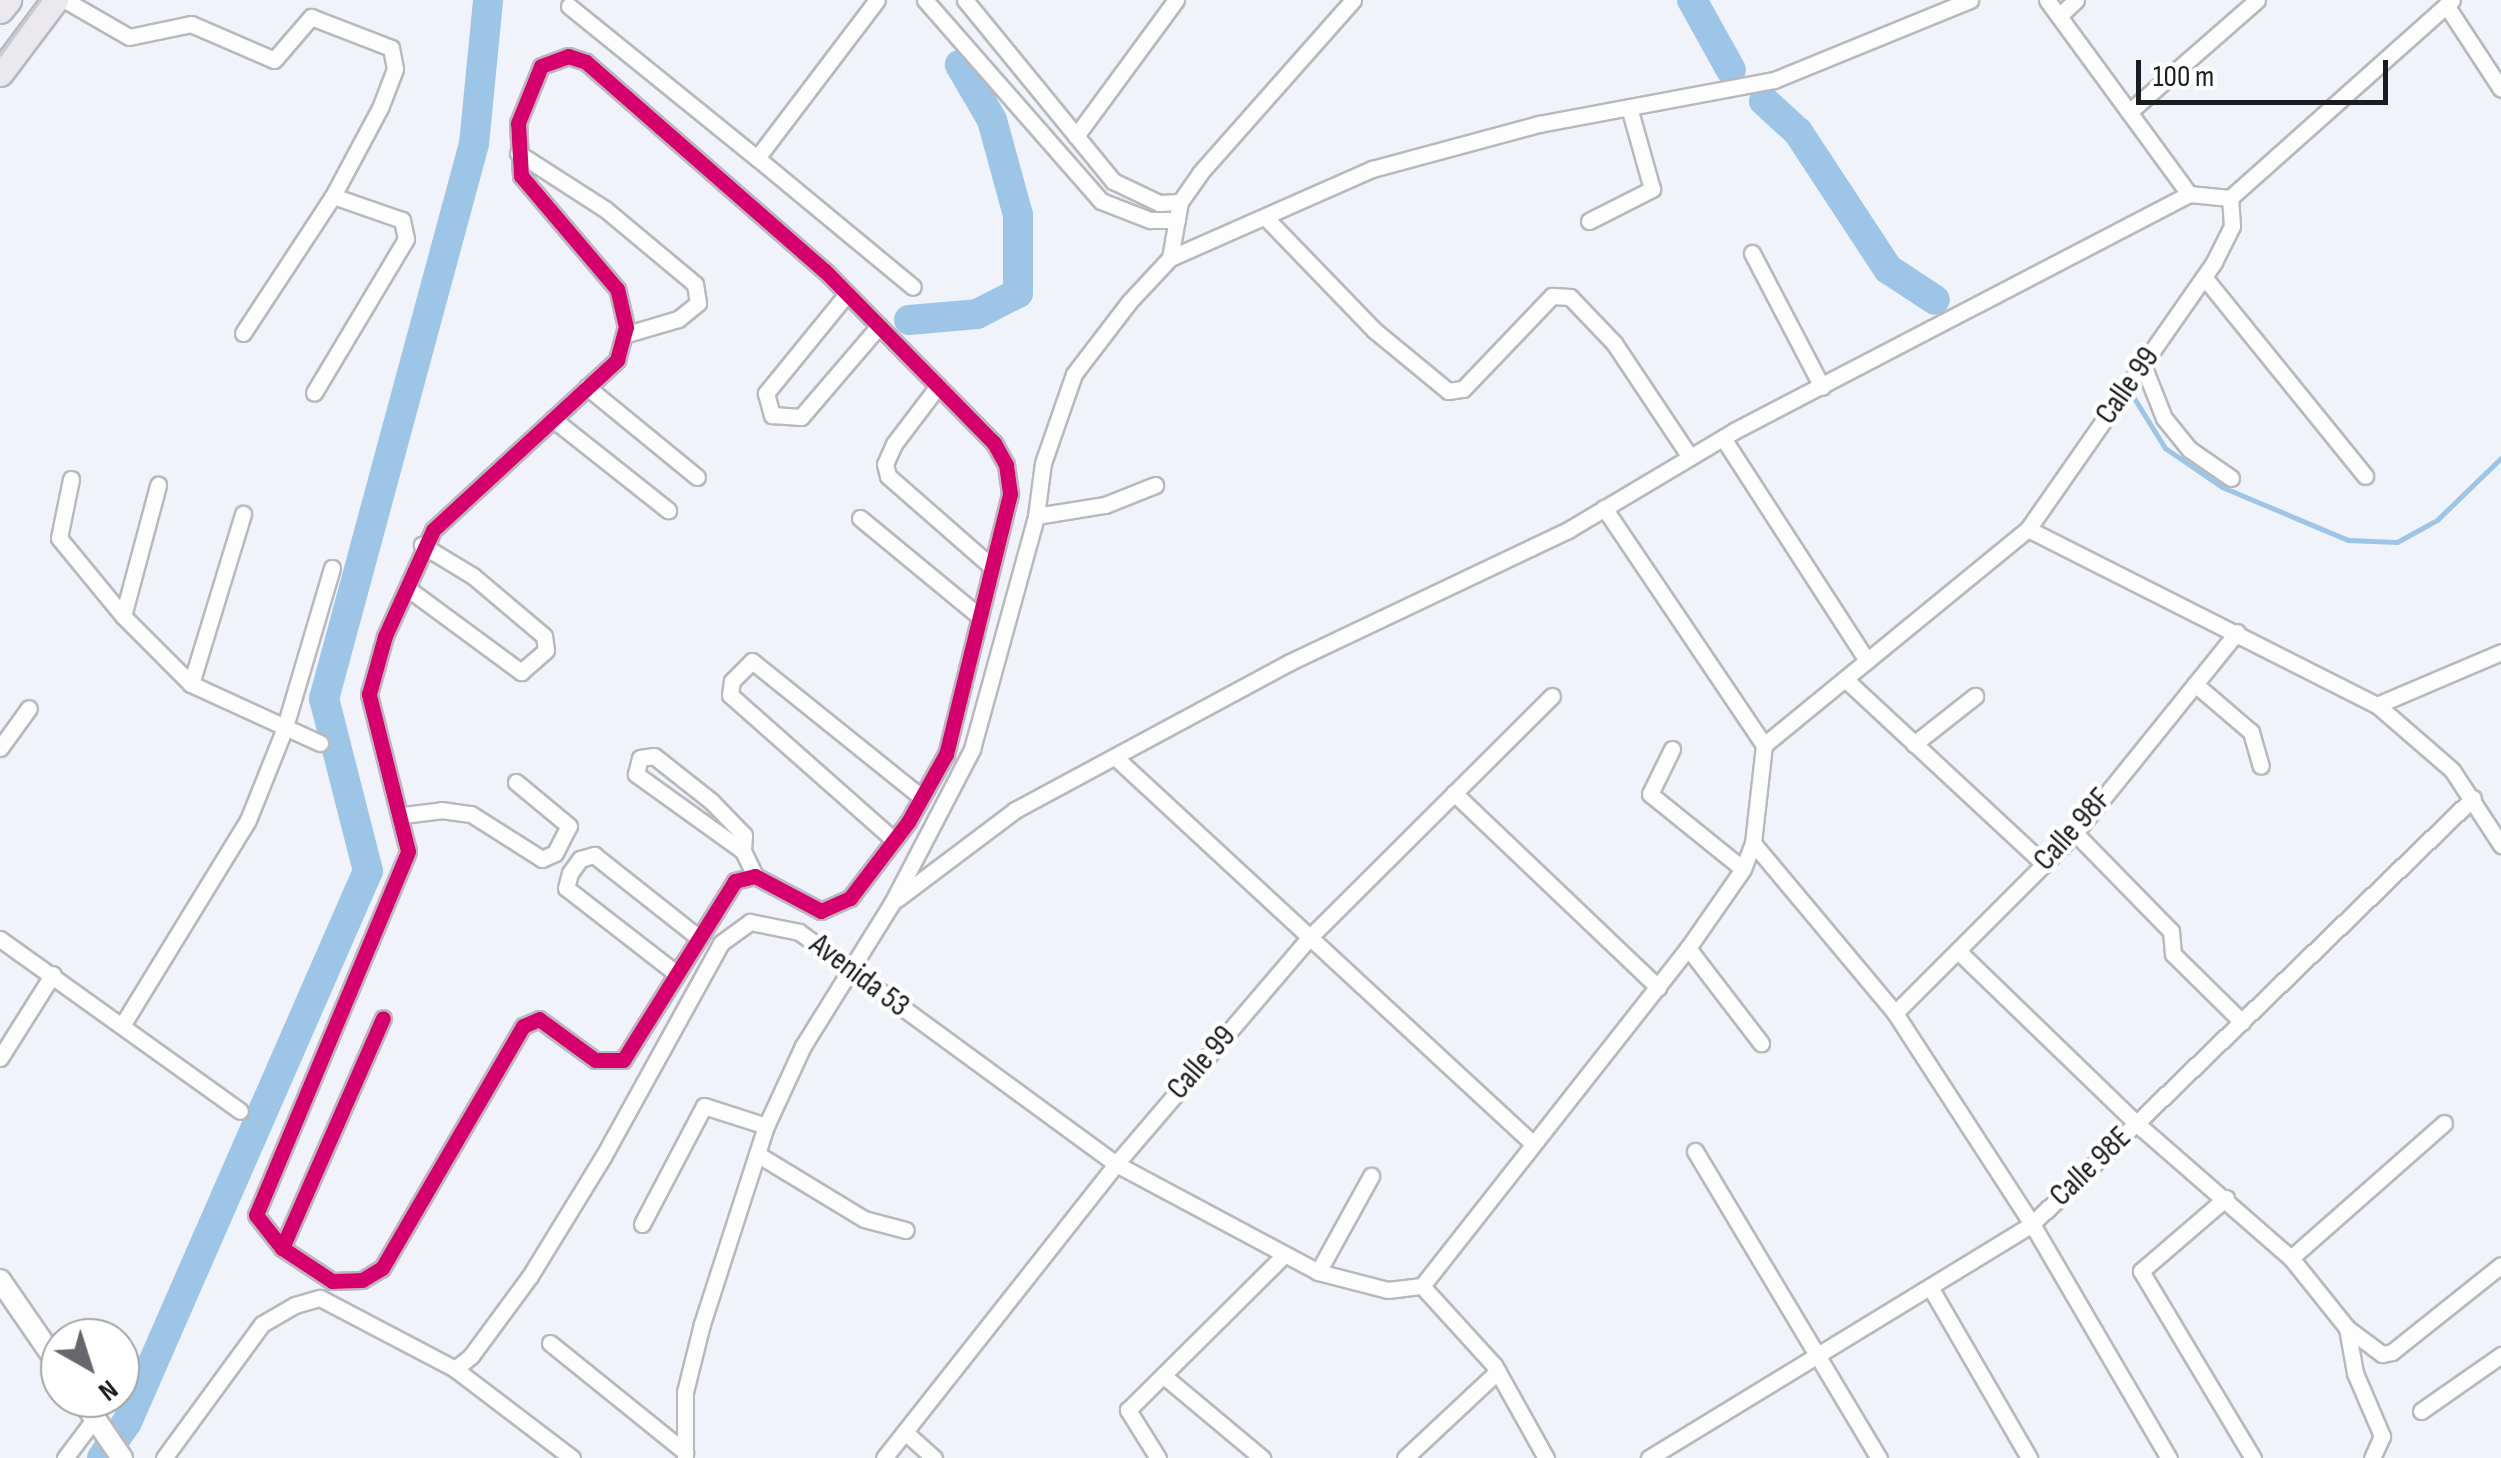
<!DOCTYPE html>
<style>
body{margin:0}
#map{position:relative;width:2501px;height:1458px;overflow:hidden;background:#f0f3f9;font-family:"Sofia Sans Condensed",sans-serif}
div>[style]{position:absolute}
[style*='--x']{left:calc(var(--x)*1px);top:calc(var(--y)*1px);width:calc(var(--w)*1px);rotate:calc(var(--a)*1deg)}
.stream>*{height:5px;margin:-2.5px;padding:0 2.5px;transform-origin:2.5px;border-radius:2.5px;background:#9dc5e8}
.river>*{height:30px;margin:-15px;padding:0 15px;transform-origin:15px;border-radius:15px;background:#9dc5e8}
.roads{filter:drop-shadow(2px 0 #b7b9be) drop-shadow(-2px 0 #b7b9be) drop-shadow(0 2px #b7b9be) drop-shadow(0 -2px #b7b9be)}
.minor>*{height:15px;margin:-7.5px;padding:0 7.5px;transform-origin:7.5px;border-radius:7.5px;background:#fdfdfe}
.tertiary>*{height:20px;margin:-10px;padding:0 10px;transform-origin:10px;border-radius:10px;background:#fdfdfe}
.primary>*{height:25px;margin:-12.5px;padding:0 12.5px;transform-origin:12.5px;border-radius:12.5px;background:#ebe9ee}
.tram>*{height:2.5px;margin:-1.25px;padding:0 1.25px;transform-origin:1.25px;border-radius:1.25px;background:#cacbcd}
.cycleway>*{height:15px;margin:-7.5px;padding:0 7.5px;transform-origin:7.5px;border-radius:7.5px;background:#d6006c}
span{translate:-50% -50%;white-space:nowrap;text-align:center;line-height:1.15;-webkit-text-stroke:9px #fff;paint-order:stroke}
.street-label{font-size:32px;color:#1a1c20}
.north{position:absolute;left:40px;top:1318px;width:100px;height:100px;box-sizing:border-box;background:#fff;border:2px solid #a3a4a6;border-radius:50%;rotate:141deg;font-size:28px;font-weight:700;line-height:40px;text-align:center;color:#1a1c20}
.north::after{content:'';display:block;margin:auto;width:35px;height:45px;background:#65676c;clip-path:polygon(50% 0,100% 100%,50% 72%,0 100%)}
.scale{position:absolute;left:2136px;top:60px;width:252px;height:45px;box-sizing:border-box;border:5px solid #1a1c20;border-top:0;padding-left:12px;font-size:30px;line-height:35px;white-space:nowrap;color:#1a1c20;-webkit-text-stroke:8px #fff;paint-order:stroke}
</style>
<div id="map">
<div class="stream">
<i style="--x:2134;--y:398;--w:59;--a:58.2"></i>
<i style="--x:2165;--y:448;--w:69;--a:34.4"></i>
<i style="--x:2222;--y:487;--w:137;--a:22.8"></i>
<i style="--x:2348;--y:540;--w:49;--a:2.3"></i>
<i style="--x:2397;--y:542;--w:46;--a:-28.8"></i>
<i style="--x:2437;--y:520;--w:89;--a:-44.1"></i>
</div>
<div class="river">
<i style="--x:1692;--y:0;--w:80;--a:60.9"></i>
<i style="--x:1764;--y:101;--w:46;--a:42.4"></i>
<i style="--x:1798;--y:132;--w:164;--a:56.7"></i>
<i style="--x:1888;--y:269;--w:56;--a:33.4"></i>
<i style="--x:909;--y:320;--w:68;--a:-5"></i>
<i style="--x:977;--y:314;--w:46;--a:-27.1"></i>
<i style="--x:1018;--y:293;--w:78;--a:-90"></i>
<i style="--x:1018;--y:215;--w:98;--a:-105.3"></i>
<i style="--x:992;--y:120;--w:64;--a:-120.2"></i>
<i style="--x:102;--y:1458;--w:44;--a:-55.2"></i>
<i style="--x:127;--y:1422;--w:601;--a:-66.38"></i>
<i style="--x:368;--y:871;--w:178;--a:-104.3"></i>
<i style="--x:324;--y:699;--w:575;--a:-74.88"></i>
<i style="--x:474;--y:144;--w:145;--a:-84.4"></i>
</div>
<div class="roads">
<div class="minor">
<i style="--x:65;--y:0;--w:74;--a:30"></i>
<i style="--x:129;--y:37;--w:63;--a:-11.8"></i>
<i style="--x:191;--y:24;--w:90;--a:23.4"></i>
<i style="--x:274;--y:60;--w:57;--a:-49.3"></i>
<i style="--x:311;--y:17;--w:86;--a:21.2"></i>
<i style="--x:391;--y:48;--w:21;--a:79"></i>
<i style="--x:395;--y:69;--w:40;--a:111"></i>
<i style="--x:381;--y:106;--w:102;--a:118.1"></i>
<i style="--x:333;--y:196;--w:73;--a:19.2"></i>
<i style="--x:402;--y:220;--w:19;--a:78"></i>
<i style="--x:406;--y:239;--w:179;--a:120.9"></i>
<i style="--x:925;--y:0;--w:267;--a:48.8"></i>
<i style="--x:1101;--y:201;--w:53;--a:21.2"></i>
<i style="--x:1150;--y:220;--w:27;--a:0"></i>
<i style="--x:965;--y:0;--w:234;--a:50.7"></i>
<i style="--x:1113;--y:181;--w:51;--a:25.6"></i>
<i style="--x:1159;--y:203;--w:21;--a:-3"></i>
<i style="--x:2047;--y:0;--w:240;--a:53.8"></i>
<i style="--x:2446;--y:5;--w:100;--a:56.8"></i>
<i style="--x:569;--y:6;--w:242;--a:39"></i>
<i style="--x:757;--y:158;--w:198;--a:-52.8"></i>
<i style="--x:2059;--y:16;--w:23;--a:-43"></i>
<i style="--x:2129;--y:112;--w:170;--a:-41.2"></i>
<i style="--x:1076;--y:136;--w:169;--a:-53.7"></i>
<i style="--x:518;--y:153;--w:103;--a:32.8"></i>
<i style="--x:605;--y:209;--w:117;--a:39.8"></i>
<i style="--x:695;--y:284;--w:19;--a:81"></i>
<i style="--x:698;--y:303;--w:26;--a:141"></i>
<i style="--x:678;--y:319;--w:56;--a:163.5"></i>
<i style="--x:757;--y:158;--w:202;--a:39.6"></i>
<i style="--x:2230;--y:198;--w:297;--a:-41.7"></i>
<i style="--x:1266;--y:218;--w:156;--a:46"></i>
<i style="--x:1374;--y:330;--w:96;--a:39.5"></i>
<i style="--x:1448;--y:391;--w:15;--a:-8"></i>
<i style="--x:1463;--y:389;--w:129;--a:-46.3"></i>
<i style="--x:1552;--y:296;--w:18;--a:3"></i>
<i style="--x:1570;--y:297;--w:64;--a:46.3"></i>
<i style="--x:1614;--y:343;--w:137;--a:56.3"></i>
<i style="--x:1589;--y:221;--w:71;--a:-26.9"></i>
<i style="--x:1652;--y:189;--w:85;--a:-105.7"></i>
<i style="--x:1752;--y:253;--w:151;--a:62.4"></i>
<i style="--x:1170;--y:258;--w:57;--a:-79.9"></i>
<i style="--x:1180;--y:202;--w:35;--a:-55"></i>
<i style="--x:1200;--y:173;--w:231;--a:-48.5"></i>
<i style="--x:2204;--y:277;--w:256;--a:51"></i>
<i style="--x:846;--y:295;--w:127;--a:129.2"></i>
<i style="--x:766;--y:393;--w:23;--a:75"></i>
<i style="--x:772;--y:415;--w:29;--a:4"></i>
<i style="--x:801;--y:417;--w:120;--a:-49.4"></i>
<i style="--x:243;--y:333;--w:164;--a:-56.7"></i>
<i style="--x:2143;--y:365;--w:57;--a:68.4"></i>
<i style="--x:2164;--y:418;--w:40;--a:51"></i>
<i style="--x:2189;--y:449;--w:51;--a:34.6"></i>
<i style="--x:938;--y:386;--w:73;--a:127.2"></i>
<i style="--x:894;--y:444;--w:22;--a:114"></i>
<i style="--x:885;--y:464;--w:12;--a:76"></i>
<i style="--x:888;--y:476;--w:138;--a:41.2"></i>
<i style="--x:587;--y:387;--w:142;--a:39.3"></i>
<i style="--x:553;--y:419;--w:147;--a:38.4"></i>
<i style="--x:1723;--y:438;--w:265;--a:57.1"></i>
<i style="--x:71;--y:479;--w:60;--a:101.5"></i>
<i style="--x:59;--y:538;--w:101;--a:50.6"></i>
<i style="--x:123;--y:616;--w:96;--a:45"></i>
<i style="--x:191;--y:684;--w:142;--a:24.6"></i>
<i style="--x:1036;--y:516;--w:70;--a:-9.1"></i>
<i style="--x:1105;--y:505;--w:54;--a:-21.8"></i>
<i style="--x:860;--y:518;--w:154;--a:39.5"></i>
<i style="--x:2028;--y:529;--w:391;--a:26.8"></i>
<i style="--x:2377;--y:705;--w:99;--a:40.9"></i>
<i style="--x:2452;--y:770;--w:90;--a:56.8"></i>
<i style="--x:407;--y:588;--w:142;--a:36.4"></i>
<i style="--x:521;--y:672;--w:33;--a:-41"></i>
<i style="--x:546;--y:650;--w:14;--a:-98"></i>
<i style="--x:544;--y:636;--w:93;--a:-139.8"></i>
<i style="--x:473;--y:576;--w:60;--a:-148.7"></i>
<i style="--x:123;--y:616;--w:136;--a:-75"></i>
<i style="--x:1845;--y:679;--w:272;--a:42.9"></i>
<i style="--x:191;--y:684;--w:178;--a:-73"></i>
<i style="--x:2195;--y:684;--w:74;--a:40.6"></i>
<i style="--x:2251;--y:732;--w:35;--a:74"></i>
<i style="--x:2377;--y:705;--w:135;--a:-23.1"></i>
<i style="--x:1914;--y:744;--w:78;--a:-38.2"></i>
<i style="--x:1764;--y:745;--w:341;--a:-39.3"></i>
<i style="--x:2028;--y:529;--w:325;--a:-55.1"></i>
<i style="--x:2214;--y:262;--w:40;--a:-63.4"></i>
<i style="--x:2232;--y:226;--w:28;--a:-94"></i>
<i style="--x:0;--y:748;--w:49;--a:-54.1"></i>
<i style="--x:1672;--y:749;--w:50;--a:116.1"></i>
<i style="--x:1650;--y:794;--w:119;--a:38.9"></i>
<i style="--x:1115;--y:757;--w:567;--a:42.78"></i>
<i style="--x:1454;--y:793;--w:282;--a:43.6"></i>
<i style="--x:403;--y:815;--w:38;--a:-7"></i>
<i style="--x:441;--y:810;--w:30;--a:8"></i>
<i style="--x:471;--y:814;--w:84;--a:32.4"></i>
<i style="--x:542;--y:859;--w:14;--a:-25"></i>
<i style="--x:555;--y:853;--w:30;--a:-63"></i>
<i style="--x:569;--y:826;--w:69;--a:-140.3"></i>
<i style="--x:2075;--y:833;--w:137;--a:45.6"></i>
<i style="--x:2171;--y:931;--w:23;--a:85"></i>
<i style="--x:2173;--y:954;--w:97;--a:44.6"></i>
<i style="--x:894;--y:840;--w:219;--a:-138.5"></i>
<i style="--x:730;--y:695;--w:14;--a:-82"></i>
<i style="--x:732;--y:681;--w:28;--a:-45"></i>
<i style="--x:752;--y:661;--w:217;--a:38.8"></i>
<i style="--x:1753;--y:843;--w:222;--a:50.1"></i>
<i style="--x:1895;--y:1013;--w:252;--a:57"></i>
<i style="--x:2032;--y:1224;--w:271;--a:59.7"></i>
<i style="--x:743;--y:851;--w:132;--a:-144.3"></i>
<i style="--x:636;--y:774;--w:16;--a:-76"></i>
<i style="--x:640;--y:758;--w:14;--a:-8"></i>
<i style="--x:654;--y:756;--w:73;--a:38.3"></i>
<i style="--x:711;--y:801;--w:47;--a:45.9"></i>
<i style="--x:744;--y:835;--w:16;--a:94"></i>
<i style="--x:743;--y:851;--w:28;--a:64"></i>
<i style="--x:897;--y:899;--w:148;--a:-37"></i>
<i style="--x:1015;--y:810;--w:312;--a:-28.3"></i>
<i style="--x:1290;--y:662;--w:308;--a:-25.4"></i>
<i style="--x:1568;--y:530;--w:193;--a:-30.8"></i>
<i style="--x:1734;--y:431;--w:513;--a:-27.51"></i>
<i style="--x:2189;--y:194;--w:41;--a:5.6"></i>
<i style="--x:0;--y:939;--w:295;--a:35.6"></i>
<i style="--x:1688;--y:948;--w:120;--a:52.5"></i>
<i style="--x:1958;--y:951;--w:248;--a:44"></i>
<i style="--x:2136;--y:1123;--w:206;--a:41.1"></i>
<i style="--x:2291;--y:1258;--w:90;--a:51.3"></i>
<i style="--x:2347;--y:1328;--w:46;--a:79.9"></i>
<i style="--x:2355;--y:1373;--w:69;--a:66.8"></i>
<i style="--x:2382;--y:1436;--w:24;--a:114"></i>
<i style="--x:677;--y:974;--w:140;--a:-142.2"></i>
<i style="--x:566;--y:888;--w:16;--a:-75"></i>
<i style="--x:570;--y:873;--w:17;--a:-54"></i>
<i style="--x:580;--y:859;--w:15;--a:-16"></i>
<i style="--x:594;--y:855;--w:134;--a:38.3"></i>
<i style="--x:1895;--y:1013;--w:255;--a:-45"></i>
<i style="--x:2075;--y:833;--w:258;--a:-51.1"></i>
<i style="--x:123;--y:1024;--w:239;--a:-58.5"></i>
<i style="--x:248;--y:820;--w:97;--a:-68.2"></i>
<i style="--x:284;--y:730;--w:169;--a:-73.5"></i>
<i style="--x:0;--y:1058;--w:99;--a:-57.8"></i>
<i style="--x:1695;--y:1151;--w:358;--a:59.1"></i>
<i style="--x:757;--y:1154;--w:125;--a:31.3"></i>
<i style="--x:864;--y:1219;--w:43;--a:14.7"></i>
<i style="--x:2226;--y:1198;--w:112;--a:139.3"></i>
<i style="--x:2141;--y:1271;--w:218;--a:59.1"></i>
<i style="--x:642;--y:1224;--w:133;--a:-62.3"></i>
<i style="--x:704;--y:1106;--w:65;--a:17.9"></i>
<i style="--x:282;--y:1248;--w:42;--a:-128.2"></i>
<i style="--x:256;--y:1215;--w:394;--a:-67.3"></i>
<i style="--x:408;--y:851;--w:162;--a:-104"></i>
<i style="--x:369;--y:694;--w:60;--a:-74.6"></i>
<i style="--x:385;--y:636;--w:116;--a:-65.6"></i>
<i style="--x:433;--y:530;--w:251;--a:-42.7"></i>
<i style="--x:617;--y:360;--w:34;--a:-75"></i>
<i style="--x:626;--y:327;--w:39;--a:-103"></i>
<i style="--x:617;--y:289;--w:148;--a:-130.3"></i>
<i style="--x:521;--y:176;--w:53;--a:-93.2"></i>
<i style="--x:518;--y:123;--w:61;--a:-68"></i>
<i style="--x:541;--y:66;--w:29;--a:-20"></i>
<i style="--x:568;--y:56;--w:19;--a:18"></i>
<i style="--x:586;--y:62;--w:317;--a:41.2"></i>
<i style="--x:825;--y:271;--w:241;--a:45.5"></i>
<i style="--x:994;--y:443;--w:25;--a:61"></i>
<i style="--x:1006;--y:465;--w:29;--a:82"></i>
<i style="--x:1010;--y:494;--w:268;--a:103.8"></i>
<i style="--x:946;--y:754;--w:78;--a:119.2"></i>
<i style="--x:908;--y:822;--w:96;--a:127.3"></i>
<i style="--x:850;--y:898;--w:32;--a:156"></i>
<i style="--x:821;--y:911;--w:75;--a:-152.1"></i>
<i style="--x:755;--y:876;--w:21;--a:166"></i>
<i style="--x:735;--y:881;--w:211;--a:122"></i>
<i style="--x:623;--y:1060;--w:28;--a:180"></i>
<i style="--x:595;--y:1060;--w:69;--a:-143.8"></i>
<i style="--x:539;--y:1019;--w:17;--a:156"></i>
<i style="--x:523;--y:1026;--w:280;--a:120.2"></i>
<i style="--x:382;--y:1268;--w:23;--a:149"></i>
<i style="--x:362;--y:1280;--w:30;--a:178"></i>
<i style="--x:332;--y:1281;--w:60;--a:-146.6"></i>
<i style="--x:282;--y:1248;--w:251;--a:-66.3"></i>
<i style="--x:2291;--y:1258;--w:204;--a:-41.4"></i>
<i style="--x:1318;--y:1272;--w:110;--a:-61.1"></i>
<i style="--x:1422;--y:1286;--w:430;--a:-51.8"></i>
<i style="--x:1688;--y:948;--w:96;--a:-55.2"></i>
<i style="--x:1743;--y:869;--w:28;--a:-69"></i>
<i style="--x:1753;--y:843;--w:99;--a:-83.6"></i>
<i style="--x:1764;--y:745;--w:286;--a:-124"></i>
<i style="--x:1930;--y:1287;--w:198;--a:59.9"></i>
<i style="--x:2347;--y:1328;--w:44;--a:36.6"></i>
<i style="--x:2382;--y:1354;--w:10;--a:-11"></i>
<i style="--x:2392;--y:1352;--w:139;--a:-38.6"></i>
<i style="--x:550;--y:1343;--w:174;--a:38.9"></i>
<i style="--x:455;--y:1369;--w:147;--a:37.3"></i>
<i style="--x:1164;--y:1376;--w:128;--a:39.9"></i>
<i style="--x:2421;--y:1411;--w:98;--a:-35"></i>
<i style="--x:905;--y:1432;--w:39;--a:42"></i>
<i style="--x:65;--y:1458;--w:50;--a:-53.1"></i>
<i style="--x:164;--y:1458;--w:166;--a:-53.8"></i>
<i style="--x:262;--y:1324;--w:38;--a:-30"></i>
<i style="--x:295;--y:1305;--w:26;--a:-16"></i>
<i style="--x:320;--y:1298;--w:153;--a:27.7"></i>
<i style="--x:455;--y:1369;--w:21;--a:-39"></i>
<i style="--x:471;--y:1356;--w:99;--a:-53.6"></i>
<i style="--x:530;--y:1276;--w:140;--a:-58.5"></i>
<i style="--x:603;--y:1157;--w:244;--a:-61.1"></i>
<i style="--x:721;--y:943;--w:36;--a:-36"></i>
<i style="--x:750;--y:922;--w:50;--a:11.5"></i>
<i style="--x:799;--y:932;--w:393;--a:36.2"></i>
<i style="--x:1116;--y:1164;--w:229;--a:28.1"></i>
<i style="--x:1318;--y:1272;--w:72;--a:14.4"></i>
<i style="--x:1388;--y:1290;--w:34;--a:-7"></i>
<i style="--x:1422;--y:1286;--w:107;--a:47.7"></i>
<i style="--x:1494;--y:1365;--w:107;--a:60.8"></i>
<i style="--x:685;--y:1458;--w:66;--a:-90"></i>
<i style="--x:685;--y:1392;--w:70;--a:-76"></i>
<i style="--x:702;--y:1324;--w:208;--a:-72.1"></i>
<i style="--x:766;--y:1126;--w:88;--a:-65.2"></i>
<i style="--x:803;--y:1046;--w:168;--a:-58.1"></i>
<i style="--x:892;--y:903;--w:174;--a:-62.5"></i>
<i style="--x:972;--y:749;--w:242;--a:-74.6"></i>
<i style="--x:1036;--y:516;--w:53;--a:-82.5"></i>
<i style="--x:1043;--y:463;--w:94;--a:-70.8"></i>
<i style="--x:1074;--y:374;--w:91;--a:-52.6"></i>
<i style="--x:1129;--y:302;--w:60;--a:-47"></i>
<i style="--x:1170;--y:258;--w:221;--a:-23.8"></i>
<i style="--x:1372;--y:169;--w:173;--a:-15.1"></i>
<i style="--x:1539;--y:124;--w:239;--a:-10.6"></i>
<i style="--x:1774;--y:80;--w:212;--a:-22.2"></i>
<i style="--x:884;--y:1458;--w:375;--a:-51.7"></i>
<i style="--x:1116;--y:1164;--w:300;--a:-49.5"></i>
<i style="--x:1311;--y:936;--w:340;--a:-44.9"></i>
<i style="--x:1158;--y:1458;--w:57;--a:-122"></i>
<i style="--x:1128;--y:1410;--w:220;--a:-44.8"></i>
<i style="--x:1405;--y:1458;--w:127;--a:-43.1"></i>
<i style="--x:1649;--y:1458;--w:449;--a:-31.4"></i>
<i style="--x:2032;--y:1224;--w:613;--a:-44.01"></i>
</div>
<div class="tertiary">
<i style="--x:0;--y:1280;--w:106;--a:55.4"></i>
<i style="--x:81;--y:1398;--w:73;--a:55.7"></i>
</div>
<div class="primary">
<i style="--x:0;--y:10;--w:13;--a:-51"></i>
<i style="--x:0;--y:73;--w:91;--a:-53"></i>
</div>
</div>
<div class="tram">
<i style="--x:0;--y:55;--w:68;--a:-54"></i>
</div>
<div class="cycleway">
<i style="--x:282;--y:1248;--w:42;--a:-128.2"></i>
<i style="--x:256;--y:1215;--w:394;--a:-67.3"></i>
<i style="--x:408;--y:851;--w:162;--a:-104"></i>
<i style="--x:369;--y:694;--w:60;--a:-74.6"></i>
<i style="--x:385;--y:636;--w:116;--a:-65.6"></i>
<i style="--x:433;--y:530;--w:251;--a:-42.7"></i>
<i style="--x:617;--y:360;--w:34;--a:-75"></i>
<i style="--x:626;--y:327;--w:39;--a:-103"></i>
<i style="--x:617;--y:289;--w:148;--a:-130.3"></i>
<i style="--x:521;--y:176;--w:53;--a:-93.2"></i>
<i style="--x:518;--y:123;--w:61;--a:-68"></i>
<i style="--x:541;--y:66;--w:29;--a:-20"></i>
<i style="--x:568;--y:56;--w:19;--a:18"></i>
<i style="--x:586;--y:62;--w:317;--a:41.2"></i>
<i style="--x:825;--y:271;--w:241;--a:45.5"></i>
<i style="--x:994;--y:443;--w:25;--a:61"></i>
<i style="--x:1006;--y:465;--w:29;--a:82"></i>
<i style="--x:1010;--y:494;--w:268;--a:103.8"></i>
<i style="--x:946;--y:754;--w:78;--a:119.2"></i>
<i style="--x:908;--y:822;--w:96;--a:127.3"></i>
<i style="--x:850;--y:898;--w:32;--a:156"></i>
<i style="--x:821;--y:911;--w:75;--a:-152.1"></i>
<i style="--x:755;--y:876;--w:21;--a:166"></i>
<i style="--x:735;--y:881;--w:211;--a:122"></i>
<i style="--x:623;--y:1060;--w:28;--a:180"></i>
<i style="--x:595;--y:1060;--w:69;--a:-143.8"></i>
<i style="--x:539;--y:1019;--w:17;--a:156"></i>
<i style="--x:523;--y:1026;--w:280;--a:120.2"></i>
<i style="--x:382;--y:1268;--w:23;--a:149"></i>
<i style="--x:362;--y:1280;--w:30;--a:178"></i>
<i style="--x:332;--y:1281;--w:60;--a:-146.6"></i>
<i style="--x:282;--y:1248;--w:251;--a:-66.3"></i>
</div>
<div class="street-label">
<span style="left:2128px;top:386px;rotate:-55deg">Calle 99</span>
<span style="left:2073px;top:830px;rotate:-48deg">Calle 98F</span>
<span style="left:859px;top:976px;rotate:37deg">Avenida 53</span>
<span style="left:1202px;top:1063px;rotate:-49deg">Calle 99</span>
<span style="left:2091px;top:1167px;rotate:-44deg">Calle 98E</span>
</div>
<div class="north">N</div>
<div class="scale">100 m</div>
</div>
